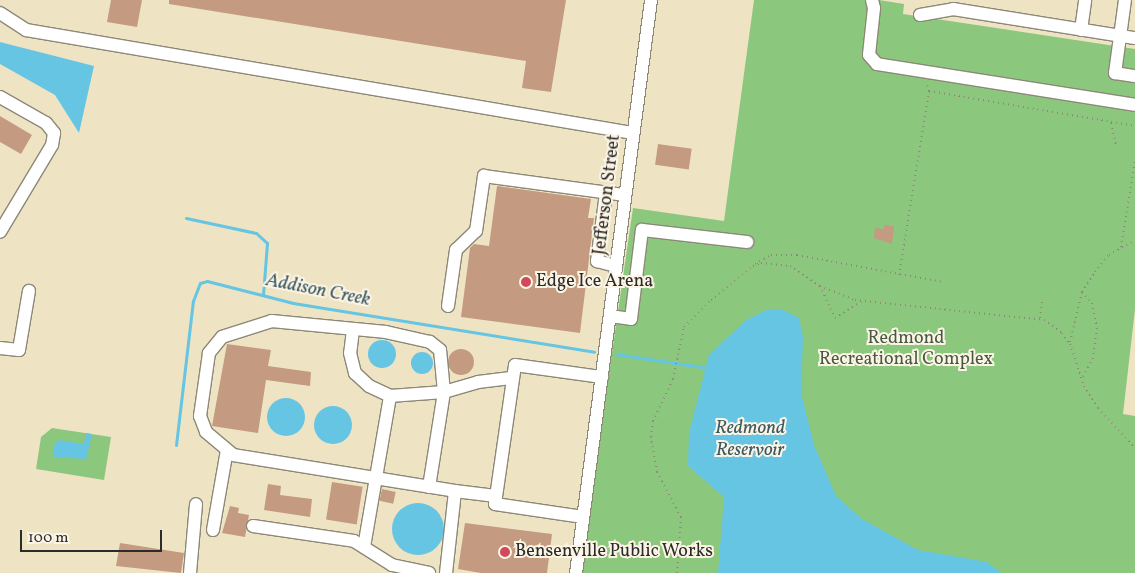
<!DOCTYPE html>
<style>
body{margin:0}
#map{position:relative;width:1135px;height:573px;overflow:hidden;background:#eee4c4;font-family:Vollkorn,serif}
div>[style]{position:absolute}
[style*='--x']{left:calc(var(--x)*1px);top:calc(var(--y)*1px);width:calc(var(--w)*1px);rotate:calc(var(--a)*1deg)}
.green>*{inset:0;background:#8bc77c}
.water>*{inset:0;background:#65c5e3}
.round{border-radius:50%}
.stream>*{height:3px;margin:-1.5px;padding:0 1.5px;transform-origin:1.5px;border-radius:1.5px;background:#65c5e3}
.building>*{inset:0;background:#c49b80;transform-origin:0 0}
.path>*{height:2px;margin-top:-1px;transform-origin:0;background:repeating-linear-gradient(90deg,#8c8878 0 1px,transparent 0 5px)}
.roads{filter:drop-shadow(1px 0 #8c8878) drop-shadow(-1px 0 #8c8878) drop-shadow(0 1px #8c8878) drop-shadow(0 -1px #8c8878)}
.minor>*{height:12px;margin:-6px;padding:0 6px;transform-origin:6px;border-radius:6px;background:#fff}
.dots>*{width:14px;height:14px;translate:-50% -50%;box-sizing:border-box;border:2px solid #fcf5e5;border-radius:50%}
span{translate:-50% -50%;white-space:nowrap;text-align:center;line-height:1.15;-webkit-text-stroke:4px #fcf5e5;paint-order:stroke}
.street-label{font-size:18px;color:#2b2b2b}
.poi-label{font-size:18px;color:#2b2b2b}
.left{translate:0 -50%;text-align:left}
.park-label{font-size:18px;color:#485a43}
.water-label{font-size:19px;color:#3c5962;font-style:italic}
.scale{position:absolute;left:20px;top:530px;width:142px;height:22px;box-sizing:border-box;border:2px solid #2b2b2b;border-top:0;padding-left:6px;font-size:15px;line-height:18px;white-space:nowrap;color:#2b2b2b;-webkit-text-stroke:4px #fcf5e5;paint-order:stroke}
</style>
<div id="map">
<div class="green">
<i style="clip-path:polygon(754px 0,879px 0,904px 4px,903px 14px,1135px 49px,1135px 309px,1123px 414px,1135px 416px,1135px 573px,580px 573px,633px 208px,724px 221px)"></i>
<i style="clip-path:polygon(52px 428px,111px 437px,104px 480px,36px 469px,41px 437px)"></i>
</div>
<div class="water">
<i style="clip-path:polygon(0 42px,94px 66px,79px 133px,55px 95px,0 64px)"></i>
<i style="clip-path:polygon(766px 310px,783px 310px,799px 318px,803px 337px,801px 393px,814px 445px,836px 496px,862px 519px,918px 550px,987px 562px,1001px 573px,718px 573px,724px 497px,688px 466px,689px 433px,709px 355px,746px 320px)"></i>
<i class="round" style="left:368px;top:340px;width:28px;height:28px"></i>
<i class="round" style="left:411px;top:352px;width:22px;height:22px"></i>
<i class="round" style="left:267px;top:398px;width:38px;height:38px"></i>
<i class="round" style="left:314px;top:406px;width:38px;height:38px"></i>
<i style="clip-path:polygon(86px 433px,92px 434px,86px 459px,53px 457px,53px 446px,59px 440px,84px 444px)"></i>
<i class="round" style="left:392px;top:503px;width:52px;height:52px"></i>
</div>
<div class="stream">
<i style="--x:186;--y:218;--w:72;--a:12.1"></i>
<i style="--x:256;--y:233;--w:15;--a:42"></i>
<i style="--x:267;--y:243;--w:52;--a:94.4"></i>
<i style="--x:616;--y:354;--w:93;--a:8.7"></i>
<i style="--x:708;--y:368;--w:4;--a:56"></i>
<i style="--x:176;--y:445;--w:145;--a:-83.3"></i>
<i style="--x:193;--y:301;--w:19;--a:-69"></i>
<i style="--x:200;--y:283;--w:7;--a:-16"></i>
<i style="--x:207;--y:281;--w:89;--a:14.3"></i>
<i style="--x:293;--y:303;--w:305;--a:9.2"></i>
</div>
<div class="building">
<i style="clip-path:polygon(111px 0,142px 0,137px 27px,107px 22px)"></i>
<i style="clip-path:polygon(169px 0,566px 0,551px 92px,522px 88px,526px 61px,169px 4px)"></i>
<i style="clip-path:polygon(0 116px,32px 135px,21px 154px,0 142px)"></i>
<i style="left:658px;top:144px;width:34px;height:21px;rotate:8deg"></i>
<i style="clip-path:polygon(497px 186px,591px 199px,588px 218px,594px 218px,580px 333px,461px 317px,470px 248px,474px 244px,489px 246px)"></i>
<i style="clip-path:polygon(884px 225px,894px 226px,892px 244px,874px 238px,875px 228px,884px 229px)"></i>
<i style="clip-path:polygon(227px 344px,271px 350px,268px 366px,311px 372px,310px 386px,266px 380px,258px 433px,212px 426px)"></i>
<i class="round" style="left:448px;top:349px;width:26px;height:26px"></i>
<i style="left:332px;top:482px;width:31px;height:38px;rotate:9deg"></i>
<i style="clip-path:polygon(268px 484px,281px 486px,280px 495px,312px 499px,310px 517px,264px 510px)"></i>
<i style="left:382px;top:489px;width:14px;height:12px;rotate:12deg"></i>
<i style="clip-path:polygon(230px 506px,239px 508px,238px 513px,249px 515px,245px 537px,222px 533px)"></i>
<i style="clip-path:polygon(465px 523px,552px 534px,547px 573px,481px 573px,458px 569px)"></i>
<i style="clip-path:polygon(120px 543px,184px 553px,181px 573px,116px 566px)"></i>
</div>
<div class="path">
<i style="--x:929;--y:91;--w:209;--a:9.6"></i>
<i style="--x:1111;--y:123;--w:23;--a:77"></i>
<i style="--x:1121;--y:247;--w:87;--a:-80.8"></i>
<i style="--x:755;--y:264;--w:18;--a:-29"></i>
<i style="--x:771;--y:255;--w:26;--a:0"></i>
<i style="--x:797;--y:255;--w:147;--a:10.5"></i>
<i style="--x:899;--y:275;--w:186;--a:-80.7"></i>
<i style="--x:929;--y:91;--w:9;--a:-108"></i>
<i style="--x:820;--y:286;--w:35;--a:65"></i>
<i style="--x:835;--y:318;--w:32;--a:-32"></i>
<i style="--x:1082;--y:292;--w:15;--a:48"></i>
<i style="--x:1092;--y:303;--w:25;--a:79"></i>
<i style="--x:1097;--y:328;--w:30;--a:98"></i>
<i style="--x:1093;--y:358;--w:24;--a:118"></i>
<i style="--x:1040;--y:318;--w:16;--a:-83"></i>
<i style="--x:1070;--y:342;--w:51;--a:-76.5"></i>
<i style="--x:1082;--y:292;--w:24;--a:-57"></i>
<i style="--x:1095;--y:272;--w:22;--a:-51"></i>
<i style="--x:1109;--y:255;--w:30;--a:-30"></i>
<i style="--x:677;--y:573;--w:56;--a:-85.9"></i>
<i style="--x:681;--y:517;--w:51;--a:-118.1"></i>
<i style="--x:657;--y:472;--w:36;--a:-100"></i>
<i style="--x:651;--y:437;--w:16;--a:-83"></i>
<i style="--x:653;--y:421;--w:47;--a:-64.5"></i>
<i style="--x:673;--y:379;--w:53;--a:-78.1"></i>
<i style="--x:684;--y:327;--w:38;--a:-45"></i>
<i style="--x:711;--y:300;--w:54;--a:-39"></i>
<i style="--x:753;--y:266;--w:9;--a:-21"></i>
<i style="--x:761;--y:263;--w:29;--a:6"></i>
<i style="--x:790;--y:266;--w:36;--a:34"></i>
<i style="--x:820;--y:286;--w:38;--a:22"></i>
<i style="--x:855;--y:300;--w:190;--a:6"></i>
<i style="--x:1044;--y:320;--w:22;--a:36"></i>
<i style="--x:1062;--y:333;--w:14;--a:54"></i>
<i style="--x:1070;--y:344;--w:44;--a:71.6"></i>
<i style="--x:1084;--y:386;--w:26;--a:58"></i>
<i style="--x:1098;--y:408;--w:54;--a:47.2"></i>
</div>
<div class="roads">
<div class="minor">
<i style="--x:872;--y:0;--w:8;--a:76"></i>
<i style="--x:874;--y:8;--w:47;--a:96.1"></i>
<i style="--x:869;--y:55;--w:12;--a:48"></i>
<i style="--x:877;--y:64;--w:261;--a:9"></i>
<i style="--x:1125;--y:0;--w:74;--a:97.8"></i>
<i style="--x:1115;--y:73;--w:20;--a:9"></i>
<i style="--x:0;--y:13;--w:31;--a:33"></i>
<i style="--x:26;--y:30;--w:616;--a:9.63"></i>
<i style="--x:920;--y:15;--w:34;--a:-10"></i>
<i style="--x:953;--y:9;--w:184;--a:9.1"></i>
<i style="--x:1081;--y:30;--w:30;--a:-82"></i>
<i style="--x:0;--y:97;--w:53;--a:29.5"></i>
<i style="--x:46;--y:123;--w:13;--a:51"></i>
<i style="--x:54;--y:133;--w:12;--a:99"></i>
<i style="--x:52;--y:145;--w:101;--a:120.9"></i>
<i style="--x:606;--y:193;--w:69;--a:97.5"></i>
<i style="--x:597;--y:261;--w:20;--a:15"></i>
<i style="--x:448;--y:306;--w:57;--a:-81.9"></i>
<i style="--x:456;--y:250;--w:28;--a:-44"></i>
<i style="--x:476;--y:231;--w:56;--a:-81.7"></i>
<i style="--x:484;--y:176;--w:142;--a:7.7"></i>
<i style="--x:610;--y:316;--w:21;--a:8"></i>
<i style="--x:631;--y:319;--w:90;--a:-83"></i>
<i style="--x:642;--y:230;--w:106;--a:6.5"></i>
<i style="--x:353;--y:330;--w:23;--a:97"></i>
<i style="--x:350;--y:353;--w:21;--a:76"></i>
<i style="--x:355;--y:373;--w:19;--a:43"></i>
<i style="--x:369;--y:386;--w:23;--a:25"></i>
<i style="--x:0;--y:348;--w:19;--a:6"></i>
<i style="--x:19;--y:350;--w:60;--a:-80.4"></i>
<i style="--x:429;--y:487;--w:96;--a:-81"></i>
<i style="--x:444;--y:392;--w:42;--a:-95.4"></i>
<i style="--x:440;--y:350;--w:13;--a:-141"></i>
<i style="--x:430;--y:342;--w:45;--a:-167.2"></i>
<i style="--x:386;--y:332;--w:115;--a:-174.5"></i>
<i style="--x:272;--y:321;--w:52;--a:162.3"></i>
<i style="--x:222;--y:337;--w:21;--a:129"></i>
<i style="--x:209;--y:353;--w:64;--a:98.1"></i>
<i style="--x:200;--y:416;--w:17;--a:69"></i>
<i style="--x:206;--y:432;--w:35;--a:40"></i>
<i style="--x:233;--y:455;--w:144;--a:9.2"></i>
<i style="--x:375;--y:478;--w:81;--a:9.2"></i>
<i style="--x:583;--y:517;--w:89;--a:-171.6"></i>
<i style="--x:495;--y:504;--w:140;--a:-81.8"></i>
<i style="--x:515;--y:365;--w:88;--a:7.9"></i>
<i style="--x:253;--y:526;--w:102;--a:8.4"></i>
<i style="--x:354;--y:541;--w:45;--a:32.3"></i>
<i style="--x:392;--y:565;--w:38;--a:12"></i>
<i style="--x:213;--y:530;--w:81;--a:-80.1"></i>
<i style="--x:364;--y:547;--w:153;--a:-80.2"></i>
<i style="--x:390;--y:396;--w:54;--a:-4.2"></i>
<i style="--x:444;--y:392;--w:35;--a:-16"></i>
<i style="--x:478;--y:382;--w:35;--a:-7"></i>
<i style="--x:190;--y:573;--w:69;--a:-85"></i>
<i style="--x:446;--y:573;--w:82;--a:-83.7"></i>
<i style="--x:455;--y:491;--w:41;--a:7"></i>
<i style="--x:576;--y:573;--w:578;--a:-82.54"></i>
</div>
</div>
<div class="dots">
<i style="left:526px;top:282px;background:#d1495b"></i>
<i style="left:505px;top:552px;background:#d1495b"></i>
</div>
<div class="street-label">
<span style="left:608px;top:195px;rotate:-83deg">Jefferson Street</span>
</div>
<div class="poi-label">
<span class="left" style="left:536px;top:282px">Edge Ice Arena</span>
<span class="left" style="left:515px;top:552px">Bensenville Public Works</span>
</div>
<div class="park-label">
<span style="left:906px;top:350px">Redmond<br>Recreational Complex</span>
</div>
<div class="water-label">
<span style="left:318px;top:291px;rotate:11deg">Addison Creek</span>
<span style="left:750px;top:440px">Redmond<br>Reservoir</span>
</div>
<div class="scale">100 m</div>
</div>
